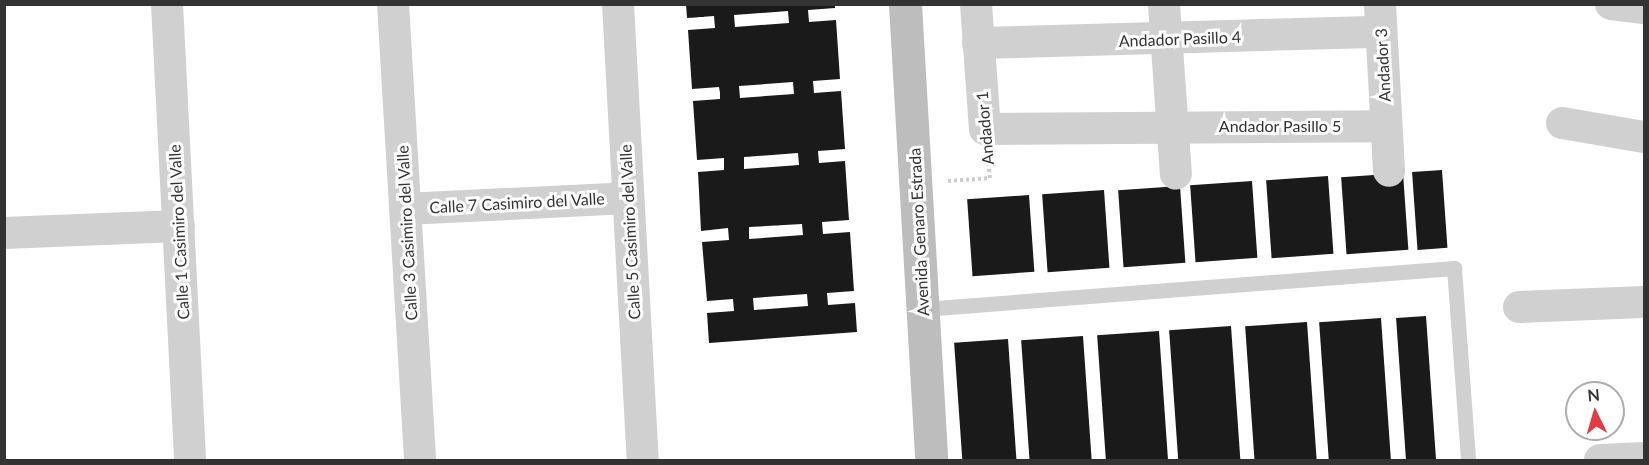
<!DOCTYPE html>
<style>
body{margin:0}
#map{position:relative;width:1649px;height:465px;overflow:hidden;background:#fff;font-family:Lato,sans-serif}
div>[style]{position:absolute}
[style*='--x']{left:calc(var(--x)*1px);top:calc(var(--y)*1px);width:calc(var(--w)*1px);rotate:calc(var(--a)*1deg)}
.building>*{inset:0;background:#1a1a1a;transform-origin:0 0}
.path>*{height:4px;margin-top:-2px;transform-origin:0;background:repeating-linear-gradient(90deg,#cdcdcd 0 3px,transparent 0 6px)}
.lane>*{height:15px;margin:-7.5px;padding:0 7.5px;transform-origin:7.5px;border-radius:7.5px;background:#d0d0d0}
.street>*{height:32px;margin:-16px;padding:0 16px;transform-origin:16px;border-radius:16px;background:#d0d0d0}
.secondary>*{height:33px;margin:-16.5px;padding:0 16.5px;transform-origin:16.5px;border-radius:16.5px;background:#bdbdbd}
span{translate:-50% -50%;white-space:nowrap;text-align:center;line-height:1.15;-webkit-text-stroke:6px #fff;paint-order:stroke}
.street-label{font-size:16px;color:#333}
.frame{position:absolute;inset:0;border:6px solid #333;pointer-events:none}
.north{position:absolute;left:1565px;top:381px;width:60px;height:60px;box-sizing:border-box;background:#fff;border:2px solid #adadad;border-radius:50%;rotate:355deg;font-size:16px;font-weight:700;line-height:24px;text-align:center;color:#333}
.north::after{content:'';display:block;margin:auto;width:21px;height:27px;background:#e63946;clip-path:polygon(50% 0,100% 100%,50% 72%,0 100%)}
</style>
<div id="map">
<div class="building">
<i style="clip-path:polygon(evenodd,686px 4px,835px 4px,835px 8px,808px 10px,809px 22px,836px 20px,840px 79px,813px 81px,814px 93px,841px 91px,845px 149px,818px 151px,819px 163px,845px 161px,849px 220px,822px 222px,823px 234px,850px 232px,854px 291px,827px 293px,828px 305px,855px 303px,857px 332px,709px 343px,707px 313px,734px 311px,733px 299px,707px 301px,702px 242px,729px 240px,728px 228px,701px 231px,698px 172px,724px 170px,724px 158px,697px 160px,693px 101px,720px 99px,720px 93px,719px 87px,692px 89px,688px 30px,715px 28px,714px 16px,687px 18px,686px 4px,788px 11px,789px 23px,735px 27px,734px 15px,788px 11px,686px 4px,793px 82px,794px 94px,740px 98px,739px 86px,793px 82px,686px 4px,798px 153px,799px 165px,744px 169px,744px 157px,798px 153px,686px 4px,802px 224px,803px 235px,749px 239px,749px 227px,802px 224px,686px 4px,807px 294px,808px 306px,754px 310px,753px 298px,807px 294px)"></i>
<i style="left:1442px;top:170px;width:78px;height:30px;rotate:86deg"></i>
<i style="left:1403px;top:173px;width:77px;height:62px;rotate:86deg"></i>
<i style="left:1328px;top:176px;width:78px;height:62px;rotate:86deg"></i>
<i style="left:1252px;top:181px;width:77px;height:62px;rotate:86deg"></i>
<i style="left:1180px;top:186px;width:77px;height:62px;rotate:86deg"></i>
<i style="left:1104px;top:190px;width:78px;height:62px;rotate:86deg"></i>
<i style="left:1029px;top:195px;width:77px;height:62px;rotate:86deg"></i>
<i style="left:1426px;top:316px;width:144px;height:30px;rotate:86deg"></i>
<i style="left:1381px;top:318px;width:142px;height:62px;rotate:86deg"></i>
<i style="left:1307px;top:322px;width:138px;height:62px;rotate:86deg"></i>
<i style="left:1231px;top:326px;width:134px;height:62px;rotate:86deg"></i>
<i style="left:1159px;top:331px;width:129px;height:62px;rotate:86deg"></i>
<i style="left:1083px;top:336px;width:124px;height:62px;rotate:86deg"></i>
<i style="left:1008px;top:339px;width:121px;height:54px;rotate:86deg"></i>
</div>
<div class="path">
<i style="--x:948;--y:181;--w:42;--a:-4.1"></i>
<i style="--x:990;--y:178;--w:19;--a:-96"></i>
</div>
<div class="lane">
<i style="--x:923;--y:309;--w:533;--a:-4.42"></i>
<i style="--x:1454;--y:268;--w:193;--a:85.8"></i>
</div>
<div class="street">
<i style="--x:167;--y:4;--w:457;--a:87.1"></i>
<i style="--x:393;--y:4;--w:457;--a:86.6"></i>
<i style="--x:618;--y:4;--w:457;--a:86.9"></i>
<i style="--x:976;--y:4;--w:125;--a:85.9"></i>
<i style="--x:985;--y:129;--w:401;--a:-0.4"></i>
<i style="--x:1164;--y:4;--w:170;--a:86"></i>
<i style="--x:1380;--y:4;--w:167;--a:86.9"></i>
<i style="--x:1611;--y:4;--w:33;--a:7"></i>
<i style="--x:978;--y:43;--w:403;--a:-1.6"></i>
<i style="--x:1562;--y:123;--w:83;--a:9.7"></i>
<i style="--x:405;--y:209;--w:223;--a:-2.8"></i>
<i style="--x:4;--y:233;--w:175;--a:-2.3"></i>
<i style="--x:1519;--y:307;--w:125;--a:-2.3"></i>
<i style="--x:1600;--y:460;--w:44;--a:-2.6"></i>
</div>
<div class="secondary">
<i style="--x:905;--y:4;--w:457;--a:86.7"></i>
</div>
<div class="street-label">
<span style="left:1180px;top:39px;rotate:-2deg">Andador Pasillo 4</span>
<span style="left:1383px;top:65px;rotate:-93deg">Andador 3</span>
<span style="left:1280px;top:126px">Andador Pasillo 5</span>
<span style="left:985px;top:128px;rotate:-95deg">Andador 1</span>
<span style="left:517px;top:203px;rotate:-3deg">Calle 7 Casimiro del Valle</span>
<span style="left:179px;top:232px;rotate:-93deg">Calle 1 Casimiro del Valle</span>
<span style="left:630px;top:232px;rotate:-93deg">Calle 5 Casimiro del Valle</span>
<span style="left:919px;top:232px;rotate:-93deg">Avenida Genaro Estrada</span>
<span style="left:407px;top:233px;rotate:-93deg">Calle 3 Casimiro del Valle</span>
</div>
<div class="frame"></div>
<div class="north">N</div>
</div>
